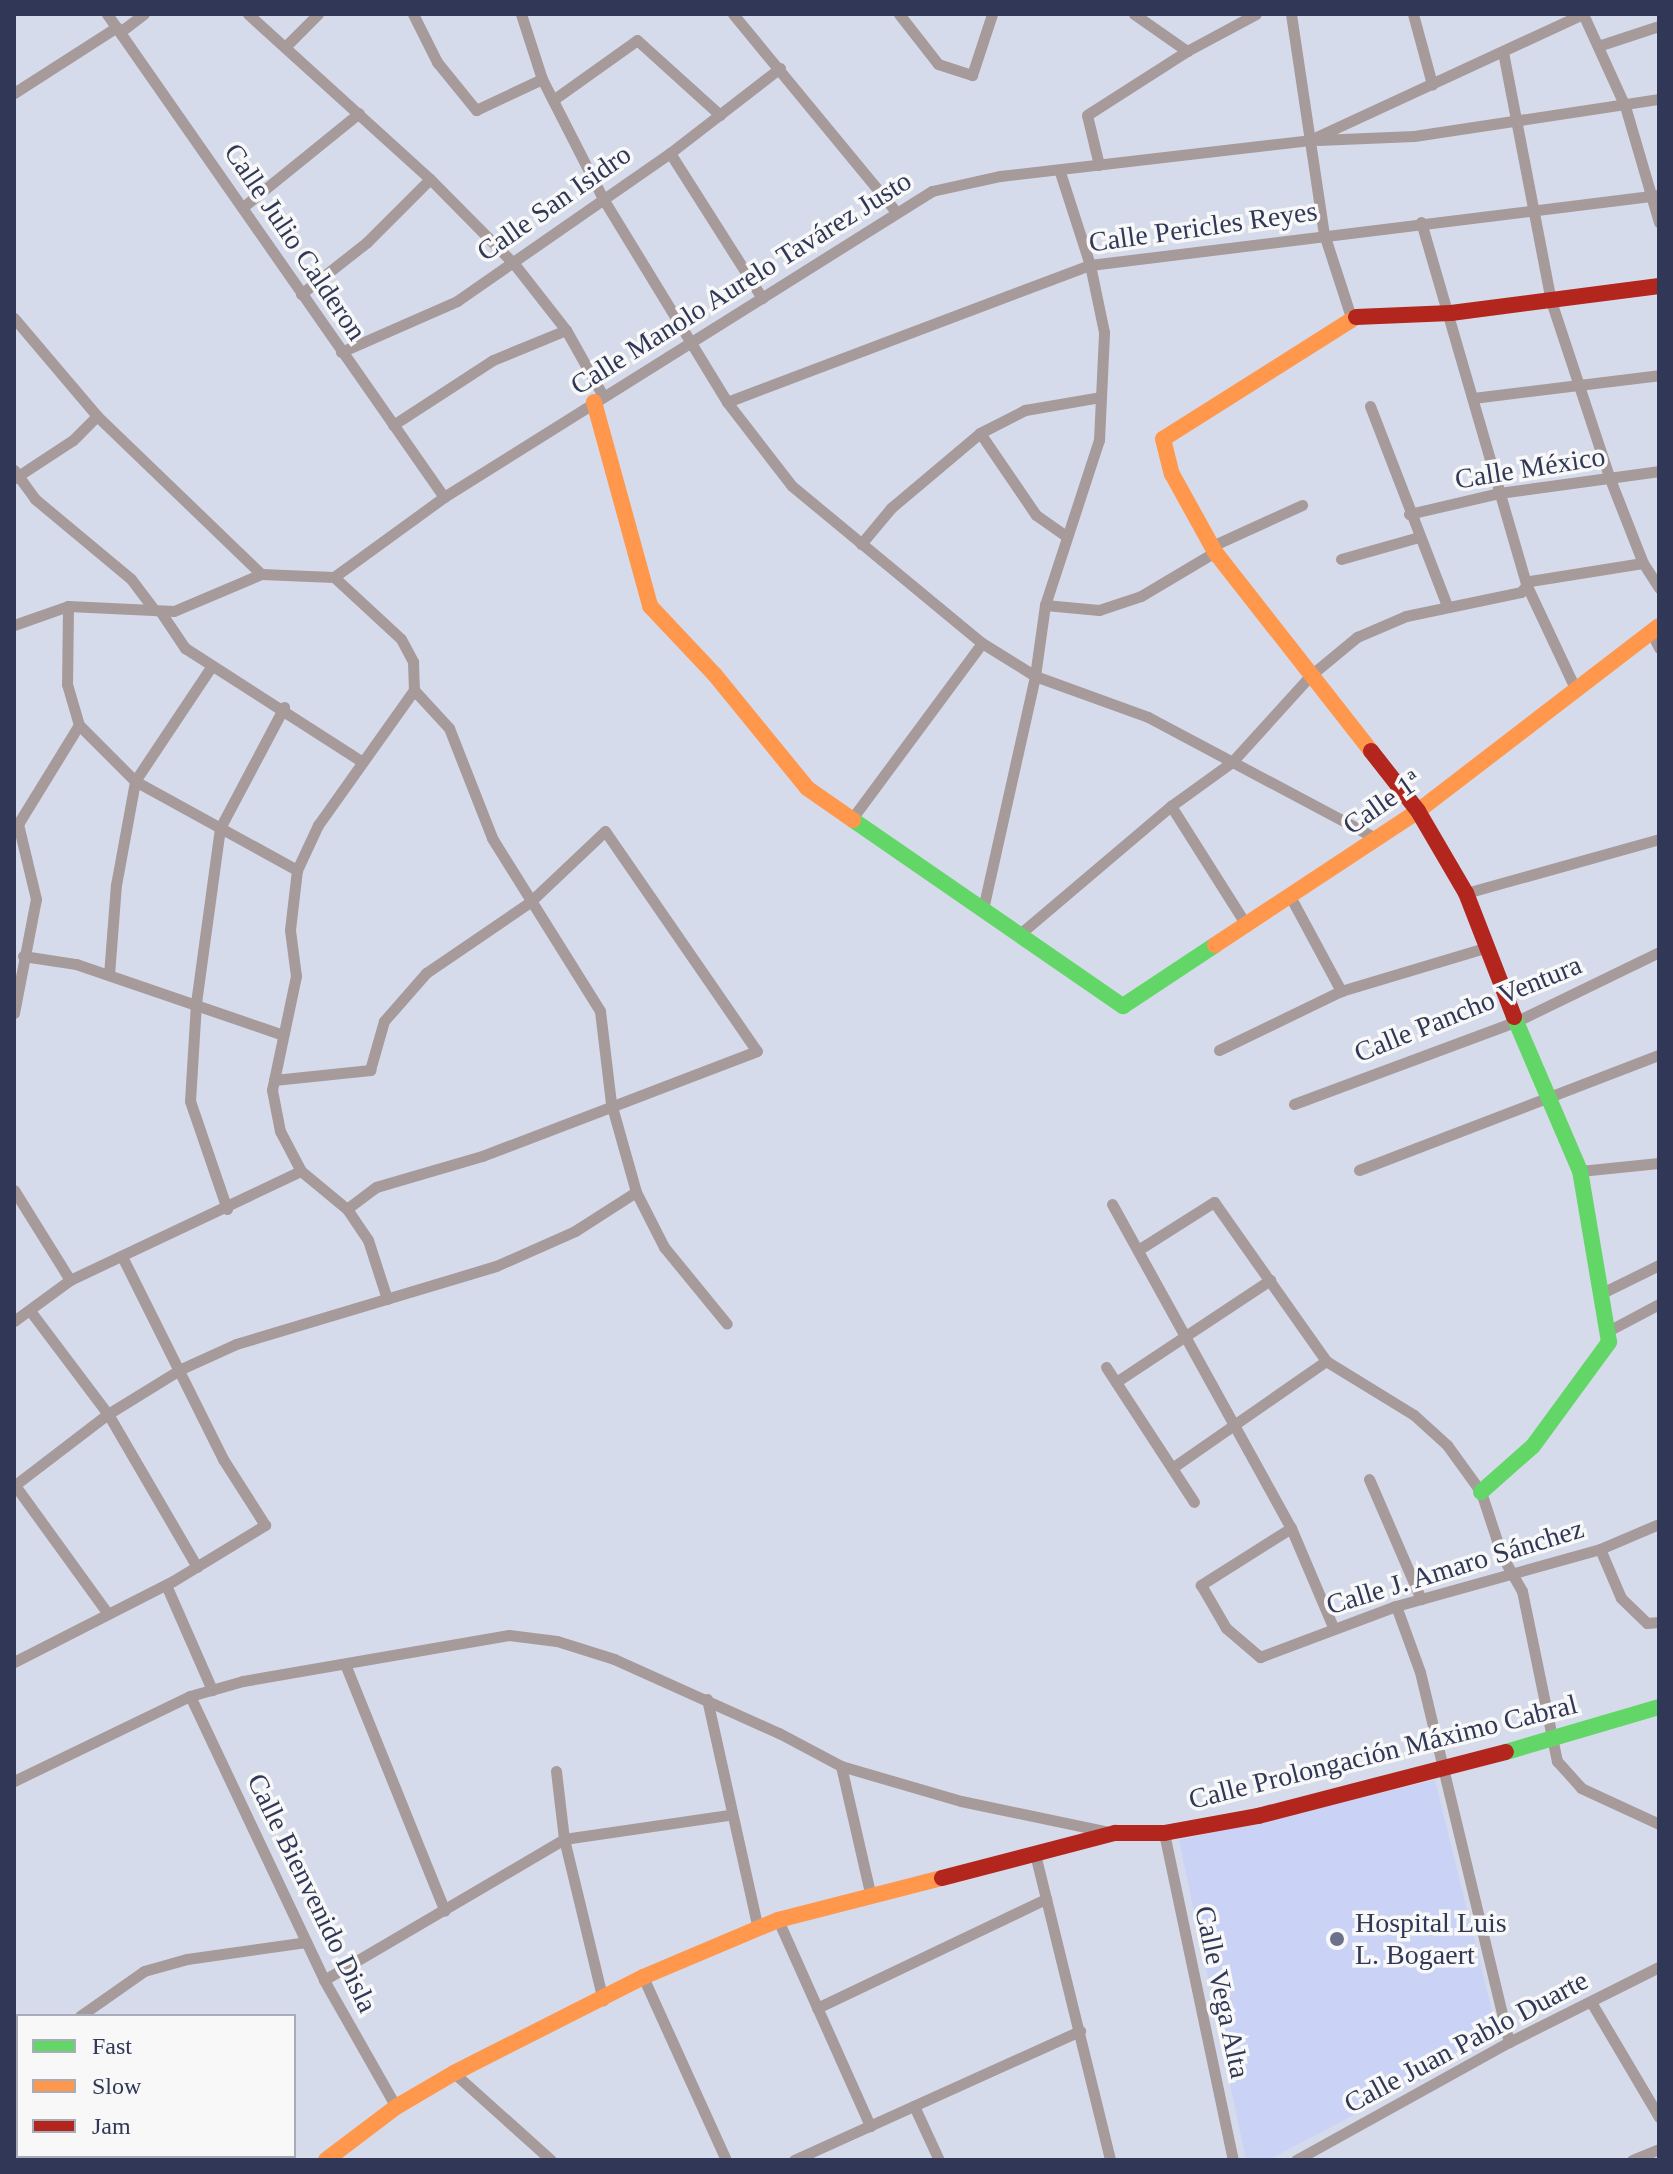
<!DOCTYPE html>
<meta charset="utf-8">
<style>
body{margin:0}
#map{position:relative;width:1673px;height:2174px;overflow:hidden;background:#d6dbeb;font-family:Georgia,serif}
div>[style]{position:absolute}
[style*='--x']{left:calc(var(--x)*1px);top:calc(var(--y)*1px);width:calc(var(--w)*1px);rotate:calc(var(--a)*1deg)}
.built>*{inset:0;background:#cad3f6}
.street>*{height:11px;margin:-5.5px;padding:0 5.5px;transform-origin:5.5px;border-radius:5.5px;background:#a79a9a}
.fast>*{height:16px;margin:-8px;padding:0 8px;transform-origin:8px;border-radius:8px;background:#63d668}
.slow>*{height:16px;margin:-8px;padding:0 8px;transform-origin:8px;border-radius:8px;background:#ff974d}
.jam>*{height:16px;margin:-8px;padding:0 8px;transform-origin:8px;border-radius:8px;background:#b3261e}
.dots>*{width:22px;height:22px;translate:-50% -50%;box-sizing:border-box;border:4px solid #f8f8f8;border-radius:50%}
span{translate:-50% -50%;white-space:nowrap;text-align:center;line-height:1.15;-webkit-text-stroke:7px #f8f8f8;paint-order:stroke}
.street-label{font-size:28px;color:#313857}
.poi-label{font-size:28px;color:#313857}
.left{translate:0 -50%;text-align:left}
.frame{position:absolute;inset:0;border:16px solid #313857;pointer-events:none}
.legend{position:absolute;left:16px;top:2014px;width:280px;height:144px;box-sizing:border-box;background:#f8f8f8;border:2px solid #a8abb8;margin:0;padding:10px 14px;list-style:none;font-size:24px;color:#313857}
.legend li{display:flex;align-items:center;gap:16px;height:40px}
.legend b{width:40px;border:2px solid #a8abb8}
</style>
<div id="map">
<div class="built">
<i style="clip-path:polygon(1435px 1780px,1499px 2039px,1268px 2160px,1246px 2160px,1179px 1840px)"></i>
</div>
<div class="street">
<i style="--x:107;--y:14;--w:589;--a:55.1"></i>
<i style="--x:248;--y:14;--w:246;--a:42.2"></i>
<i style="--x:430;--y:179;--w:121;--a:45.3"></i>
<i style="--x:515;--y:265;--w:83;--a:51.9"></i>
<i style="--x:566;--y:330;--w:76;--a:60.7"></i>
<i style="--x:413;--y:14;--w:54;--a:63.4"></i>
<i style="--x:437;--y:62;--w:62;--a:50.9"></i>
<i style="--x:476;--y:110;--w:73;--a:-25.2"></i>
<i style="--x:521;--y:14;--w:68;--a:72.1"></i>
<i style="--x:542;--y:79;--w:132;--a:63"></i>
<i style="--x:602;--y:197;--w:240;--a:58.6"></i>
<i style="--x:727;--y:402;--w:106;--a:52.3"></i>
<i style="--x:792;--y:486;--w:246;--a:39.6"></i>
<i style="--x:982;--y:643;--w:62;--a:31.9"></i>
<i style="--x:1035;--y:676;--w:120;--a:19.9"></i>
<i style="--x:1148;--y:717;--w:259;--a:28"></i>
<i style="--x:733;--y:14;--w:256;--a:50.5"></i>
<i style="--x:899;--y:14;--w:63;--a:52"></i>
<i style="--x:938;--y:64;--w:36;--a:18"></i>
<i style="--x:972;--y:75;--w:64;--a:-71.8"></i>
<i style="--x:1134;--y:14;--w:65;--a:34.9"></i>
<i style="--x:1291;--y:14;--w:222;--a:81.5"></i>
<i style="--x:1324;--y:234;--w:87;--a:72"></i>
<i style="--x:1413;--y:14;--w:73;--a:74.8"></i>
<i style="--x:1583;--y:14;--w:101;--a:65.5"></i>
<i style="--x:1625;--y:106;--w:121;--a:73.7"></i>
<i style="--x:120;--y:32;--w:30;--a:-37"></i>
<i style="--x:286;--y:46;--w:45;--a:-45"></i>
<i style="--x:1598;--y:46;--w:64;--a:-18.2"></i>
<i style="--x:1503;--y:52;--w:254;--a:79.1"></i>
<i style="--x:1551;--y:301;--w:188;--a:71.7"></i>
<i style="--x:1610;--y:479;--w:90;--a:68.6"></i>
<i style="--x:1643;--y:563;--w:30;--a:57"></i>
<i style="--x:14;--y:93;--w:122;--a:-32.7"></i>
<i style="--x:553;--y:100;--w:103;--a:-35.5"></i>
<i style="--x:637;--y:40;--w:112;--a:42.1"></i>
<i style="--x:1318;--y:140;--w:96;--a:-2.4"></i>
<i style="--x:1414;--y:136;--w:248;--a:-8.6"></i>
<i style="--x:670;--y:153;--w:172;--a:57.6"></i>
<i style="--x:1099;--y:165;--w:51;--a:-103.5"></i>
<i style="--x:1087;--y:115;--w:119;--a:-32.6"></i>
<i style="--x:1187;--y:51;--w:78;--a:-28.2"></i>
<i style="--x:243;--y:207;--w:149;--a:-39"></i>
<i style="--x:1421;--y:222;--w:379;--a:73.8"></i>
<i style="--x:1527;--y:586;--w:115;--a:64.8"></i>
<i style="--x:301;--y:294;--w:84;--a:-38.2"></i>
<i style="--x:367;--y:242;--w:89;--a:-45"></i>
<i style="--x:14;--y:318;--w:128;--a:49.7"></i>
<i style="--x:97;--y:416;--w:228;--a:43.9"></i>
<i style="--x:341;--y:352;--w:127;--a:-23.7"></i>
<i style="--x:457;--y:301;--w:259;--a:-34.8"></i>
<i style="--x:670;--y:153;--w:139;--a:-37.7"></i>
<i style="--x:1473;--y:398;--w:187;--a:-7"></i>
<i style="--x:727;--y:402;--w:388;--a:-20.7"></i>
<i style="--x:1090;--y:265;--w:573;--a:-7.01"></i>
<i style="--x:1370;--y:406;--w:214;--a:68.9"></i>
<i style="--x:393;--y:425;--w:119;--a:-33"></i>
<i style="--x:493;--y:360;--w:79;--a:-22.3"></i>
<i style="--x:980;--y:433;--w:99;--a:55.7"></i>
<i style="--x:1036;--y:515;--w:37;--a:35"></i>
<i style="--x:14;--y:470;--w:36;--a:54"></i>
<i style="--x:35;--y:499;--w:125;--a:39.8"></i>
<i style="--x:131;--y:579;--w:39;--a:53"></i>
<i style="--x:15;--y:478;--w:69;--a:-33.2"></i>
<i style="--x:73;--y:440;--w:34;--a:-45"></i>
<i style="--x:1409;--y:514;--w:92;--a:-13.1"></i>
<i style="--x:1499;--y:493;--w:162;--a:-7.8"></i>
<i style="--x:861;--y:544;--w:47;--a:-50.2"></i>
<i style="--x:891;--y:508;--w:116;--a:-40.1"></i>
<i style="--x:980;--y:433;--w:51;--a:-27.1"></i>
<i style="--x:1025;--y:410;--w:76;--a:-9.8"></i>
<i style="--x:1212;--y:546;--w:99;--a:-24.5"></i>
<i style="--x:1341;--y:559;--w:81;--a:-15.8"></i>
<i style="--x:334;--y:577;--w:136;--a:-36"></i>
<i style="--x:444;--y:497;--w:576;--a:-32.09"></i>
<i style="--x:932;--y:191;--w:70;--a:-12.4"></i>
<i style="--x:1000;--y:176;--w:312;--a:-6.6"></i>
<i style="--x:1310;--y:140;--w:301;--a:-24.8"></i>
<i style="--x:1045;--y:605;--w:54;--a:5.3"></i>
<i style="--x:1099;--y:610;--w:44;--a:-18.4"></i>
<i style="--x:1141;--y:596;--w:86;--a:-30.7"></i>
<i style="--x:68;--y:606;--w:78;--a:90.7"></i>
<i style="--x:67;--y:684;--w:43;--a:73.7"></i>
<i style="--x:79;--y:725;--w:79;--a:45"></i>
<i style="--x:135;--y:781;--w:185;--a:28.8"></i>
<i style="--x:160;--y:611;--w:45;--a:56"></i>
<i style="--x:185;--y:648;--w:209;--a:32.7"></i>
<i style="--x:14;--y:625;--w:57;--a:-19.4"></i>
<i style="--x:68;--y:606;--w:106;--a:2.7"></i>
<i style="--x:174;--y:611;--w:95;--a:-23"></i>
<i style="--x:261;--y:574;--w:73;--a:2.4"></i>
<i style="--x:334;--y:577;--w:91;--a:42.8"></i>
<i style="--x:401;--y:639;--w:26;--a:62"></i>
<i style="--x:413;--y:662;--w:28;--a:88"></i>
<i style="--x:414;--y:690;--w:166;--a:125.4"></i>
<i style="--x:318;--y:825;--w:50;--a:115"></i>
<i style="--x:297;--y:870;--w:60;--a:96.7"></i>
<i style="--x:290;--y:930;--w:46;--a:82.6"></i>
<i style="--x:296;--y:976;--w:116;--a:101.9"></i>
<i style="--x:272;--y:1090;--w:42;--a:79"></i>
<i style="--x:280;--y:1131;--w:45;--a:62.3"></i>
<i style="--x:301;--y:1171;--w:60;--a:39.6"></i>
<i style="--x:347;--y:1209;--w:37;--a:56"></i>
<i style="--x:368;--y:1240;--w:62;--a:72.1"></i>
<i style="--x:1651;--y:632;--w:18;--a:63"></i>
<i style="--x:414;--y:690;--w:52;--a:47.4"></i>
<i style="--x:449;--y:728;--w:118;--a:68.6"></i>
<i style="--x:492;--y:838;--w:204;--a:58"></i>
<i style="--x:600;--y:1011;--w:93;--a:83.2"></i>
<i style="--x:611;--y:1103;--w:92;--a:74.3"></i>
<i style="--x:636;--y:1192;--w:62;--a:63"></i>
<i style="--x:664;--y:1247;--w:99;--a:50.7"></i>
<i style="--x:1171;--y:806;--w:142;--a:57.7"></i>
<i style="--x:851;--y:820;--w:220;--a:-53.5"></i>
<i style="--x:1466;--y:893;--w:200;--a:-15.6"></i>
<i style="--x:1291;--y:898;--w:106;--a:61.7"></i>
<i style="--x:983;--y:909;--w:239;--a:-77.4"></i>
<i style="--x:1035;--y:676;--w:72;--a:-82"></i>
<i style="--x:1045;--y:605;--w:174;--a:-71.9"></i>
<i style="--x:1099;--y:440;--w:108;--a:-87.3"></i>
<i style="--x:1104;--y:332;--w:68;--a:-101.8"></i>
<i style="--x:1090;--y:265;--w:98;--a:-107.9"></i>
<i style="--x:1021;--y:933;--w:197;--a:-40.3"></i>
<i style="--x:1171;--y:806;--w:75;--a:-35.8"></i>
<i style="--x:1232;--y:762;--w:118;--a:-47.8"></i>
<i style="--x:1311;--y:675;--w:60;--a:-39.6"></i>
<i style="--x:1357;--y:637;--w:53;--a:-23.2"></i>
<i style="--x:1406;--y:616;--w:117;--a:-11.8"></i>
<i style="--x:1521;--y:592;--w:14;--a:-51"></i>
<i style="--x:1530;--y:581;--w:114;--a:-9.1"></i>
<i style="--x:23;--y:956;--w:54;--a:8.6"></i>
<i style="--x:76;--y:964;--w:219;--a:18.9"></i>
<i style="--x:109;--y:975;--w:90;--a:-85.6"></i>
<i style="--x:116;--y:885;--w:106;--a:-79.6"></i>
<i style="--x:135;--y:781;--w:137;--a:-56.3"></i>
<i style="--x:14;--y:1013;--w:116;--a:-79.1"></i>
<i style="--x:36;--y:899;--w:77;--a:-103.5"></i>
<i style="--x:18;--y:824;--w:116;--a:-58.4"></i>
<i style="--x:1219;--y:1050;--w:136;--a:-25.8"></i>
<i style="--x:1341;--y:991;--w:149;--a:-16.7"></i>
<i style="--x:274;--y:1080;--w:97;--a:-5.9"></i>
<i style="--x:370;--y:1070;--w:51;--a:-74.1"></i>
<i style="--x:384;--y:1021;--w:64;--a:-48.8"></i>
<i style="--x:426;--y:973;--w:126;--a:-34.3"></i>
<i style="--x:530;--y:902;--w:103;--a:-43.4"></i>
<i style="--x:605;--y:831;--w:267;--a:55.4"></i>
<i style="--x:757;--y:1051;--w:294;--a:159.1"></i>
<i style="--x:482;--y:1156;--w:110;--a:163.7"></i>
<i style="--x:376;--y:1187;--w:36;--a:143"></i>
<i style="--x:1294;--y:1104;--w:236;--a:-20.4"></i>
<i style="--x:1515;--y:1022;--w:160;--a:-25.9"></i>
<i style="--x:1359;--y:1170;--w:321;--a:-21"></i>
<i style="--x:1580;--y:1171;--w:79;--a:-5.8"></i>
<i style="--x:14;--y:1190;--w:106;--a:58.1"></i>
<i style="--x:1112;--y:1204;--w:370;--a:61.1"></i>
<i style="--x:1291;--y:1528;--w:108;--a:67"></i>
<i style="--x:227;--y:1209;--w:114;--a:-108.9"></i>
<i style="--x:190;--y:1101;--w:98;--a:-86.5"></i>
<i style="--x:196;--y:1003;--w:177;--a:-82.2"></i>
<i style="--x:220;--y:828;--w:137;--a:-62.1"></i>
<i style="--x:1138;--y:1250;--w:90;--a:-32.3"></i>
<i style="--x:1214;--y:1202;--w:194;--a:54.8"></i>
<i style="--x:1602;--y:1293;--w:64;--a:-26.2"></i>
<i style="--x:31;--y:1312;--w:128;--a:53"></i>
<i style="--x:108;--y:1414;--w:177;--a:59.8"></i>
<i style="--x:14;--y:1321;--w:69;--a:-36.2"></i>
<i style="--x:70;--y:1280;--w:255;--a:-25.3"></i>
<i style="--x:1608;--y:1331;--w:58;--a:-27.9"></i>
<i style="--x:1106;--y:1367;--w:161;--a:56.9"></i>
<i style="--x:1116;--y:1382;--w:185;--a:-33.5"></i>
<i style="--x:1172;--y:1468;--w:188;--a:-34.8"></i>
<i style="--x:1326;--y:1361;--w:103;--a:31.5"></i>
<i style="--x:1414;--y:1415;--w:45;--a:42.3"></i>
<i style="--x:1447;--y:1445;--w:58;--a:54.1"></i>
<i style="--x:1481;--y:1492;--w:67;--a:71.8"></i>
<i style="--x:1502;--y:1556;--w:40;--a:60.3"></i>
<i style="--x:1522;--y:1591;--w:174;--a:78.4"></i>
<i style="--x:1557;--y:1761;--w:36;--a:48"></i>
<i style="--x:1581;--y:1788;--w:86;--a:24.8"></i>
<i style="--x:1369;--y:1479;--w:131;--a:66.6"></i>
<i style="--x:14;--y:1484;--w:160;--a:54.1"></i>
<i style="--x:15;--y:1485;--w:117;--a:-37.4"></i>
<i style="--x:108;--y:1414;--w:86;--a:-31.7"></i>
<i style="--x:181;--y:1369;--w:60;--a:-24.4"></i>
<i style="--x:236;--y:1344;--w:271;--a:-16.7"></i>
<i style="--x:496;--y:1266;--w:86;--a:-23.9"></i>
<i style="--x:575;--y:1231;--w:72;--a:-32.6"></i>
<i style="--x:1291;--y:1528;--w:107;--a:147.7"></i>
<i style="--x:1201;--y:1585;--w:50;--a:59.8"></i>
<i style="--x:1226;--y:1628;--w:45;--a:40.5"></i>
<i style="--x:1260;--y:1657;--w:145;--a:-20.6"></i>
<i style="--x:1396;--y:1606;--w:212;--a:-15.6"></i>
<i style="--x:1600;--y:1549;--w:64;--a:-23"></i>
<i style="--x:1600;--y:1549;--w:53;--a:66.8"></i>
<i style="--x:1621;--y:1598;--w:36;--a:44"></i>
<i style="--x:1647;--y:1623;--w:12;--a:-5"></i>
<i style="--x:166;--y:1585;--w:115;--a:66.3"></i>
<i style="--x:1396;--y:1606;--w:70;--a:70"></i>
<i style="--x:1420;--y:1672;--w:381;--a:76.5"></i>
<i style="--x:14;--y:1662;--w:178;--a:-27"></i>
<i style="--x:173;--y:1581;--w:108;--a:-31.3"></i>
<i style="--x:265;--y:1525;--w:78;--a:-122.5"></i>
<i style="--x:223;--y:1459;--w:227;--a:-116.5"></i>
<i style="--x:345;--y:1664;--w:266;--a:68"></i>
<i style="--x:190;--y:1696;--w:314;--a:64.7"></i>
<i style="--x:324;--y:1980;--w:146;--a:60.4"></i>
<i style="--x:707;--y:1699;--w:236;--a:77.5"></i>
<i style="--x:841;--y:1766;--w:134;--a:77.1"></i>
<i style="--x:556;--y:1771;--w:68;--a:83.3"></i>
<i style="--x:564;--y:1839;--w:166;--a:76.4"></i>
<i style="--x:14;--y:1781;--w:195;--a:-25.8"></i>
<i style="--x:190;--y:1696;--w:55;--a:-15.8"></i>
<i style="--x:243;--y:1681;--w:270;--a:-9.8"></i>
<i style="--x:509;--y:1635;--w:48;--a:7.1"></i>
<i style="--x:557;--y:1641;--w:60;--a:17.5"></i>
<i style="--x:614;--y:1659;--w:181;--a:24.2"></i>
<i style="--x:779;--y:1733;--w:70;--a:28"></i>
<i style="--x:841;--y:1766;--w:125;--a:16.3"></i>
<i style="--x:961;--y:1801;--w:152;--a:11.8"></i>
<i style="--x:1164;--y:1833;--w:334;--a:78.1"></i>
<i style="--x:1036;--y:1858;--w:311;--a:76.2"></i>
<i style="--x:778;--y:1920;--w:226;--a:65.9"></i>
<i style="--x:643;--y:1977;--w:201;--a:65.6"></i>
<i style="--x:324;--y:1980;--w:278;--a:-30.4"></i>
<i style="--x:564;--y:1839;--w:167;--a:-8.3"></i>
<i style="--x:1591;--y:2002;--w:134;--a:59.4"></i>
<i style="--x:817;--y:2008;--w:254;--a:-25.5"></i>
<i style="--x:80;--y:2016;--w:78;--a:-35.1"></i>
<i style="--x:144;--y:1971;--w:45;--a:-15.6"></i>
<i style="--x:187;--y:1959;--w:120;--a:-8.1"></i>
<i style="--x:14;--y:2051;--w:4;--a:14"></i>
<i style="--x:14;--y:2068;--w:6;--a:-51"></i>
<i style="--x:454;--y:2073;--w:130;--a:41.9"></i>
<i style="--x:914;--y:2106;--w:60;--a:65.2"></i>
<i style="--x:794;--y:2160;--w:314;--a:-24.3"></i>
<i style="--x:1296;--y:2160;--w:244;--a:-29"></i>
<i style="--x:1509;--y:2042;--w:168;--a:-26.6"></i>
<i style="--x:1632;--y:2160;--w:29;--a:-22"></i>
</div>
<div class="fast">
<i style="--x:853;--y:820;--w:328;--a:34.6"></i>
<i style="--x:1123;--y:1006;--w:110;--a:-33.5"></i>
<i style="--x:1481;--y:1492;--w:69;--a:-41.5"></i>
<i style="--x:1533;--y:1446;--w:129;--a:-53.8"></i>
<i style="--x:1609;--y:1342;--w:173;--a:-99.6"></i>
<i style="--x:1580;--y:1171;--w:168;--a:-113.2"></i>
<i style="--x:1506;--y:1752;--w:159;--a:-16.4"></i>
</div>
<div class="slow">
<i style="--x:1356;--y:317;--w:228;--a:147.7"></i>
<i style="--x:1163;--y:439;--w:36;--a:76"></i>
<i style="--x:1172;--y:474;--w:89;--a:61.1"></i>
<i style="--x:1215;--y:552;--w:253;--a:51.9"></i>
<i style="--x:594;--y:402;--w:212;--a:74.6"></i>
<i style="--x:650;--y:606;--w:95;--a:46.7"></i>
<i style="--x:715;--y:675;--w:146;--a:50.8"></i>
<i style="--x:807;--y:788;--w:56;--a:34.8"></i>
<i style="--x:1215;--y:945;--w:243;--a:-33.4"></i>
<i style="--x:1418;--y:811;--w:304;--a:-37.5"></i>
<i style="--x:326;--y:2160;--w:88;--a:-37.1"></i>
<i style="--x:396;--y:2107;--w:67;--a:-30.4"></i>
<i style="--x:454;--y:2073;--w:212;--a:-26.9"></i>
<i style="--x:643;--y:1977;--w:147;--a:-22.9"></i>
<i style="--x:778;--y:1920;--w:169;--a:-14.4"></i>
</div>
<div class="jam">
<i style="--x:1356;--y:317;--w:95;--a:-2.4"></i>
<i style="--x:1451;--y:313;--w:210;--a:-7.4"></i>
<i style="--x:1371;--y:751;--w:76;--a:51.9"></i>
<i style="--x:1418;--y:811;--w:95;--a:59.7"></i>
<i style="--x:1466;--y:893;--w:133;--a:68.8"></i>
<i style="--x:942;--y:1878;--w:179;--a:-14.6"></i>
<i style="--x:1115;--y:1833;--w:49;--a:0"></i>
<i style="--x:1164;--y:1833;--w:96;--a:-10.3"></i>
<i style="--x:1258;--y:1816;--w:256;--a:-14.5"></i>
</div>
<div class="dots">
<i style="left:1337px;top:1939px;background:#6b718b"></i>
</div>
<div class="street-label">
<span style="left:554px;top:203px;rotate:-35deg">Calle San Isidro</span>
<span style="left:1203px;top:227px;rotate:-8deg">Calle Pericles Reyes</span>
<span style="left:295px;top:242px;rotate:56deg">Calle Julio Calderon</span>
<span style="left:741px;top:283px;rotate:-32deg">Calle Manolo Aurelo Tavárez Justo</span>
<span style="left:1530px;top:468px;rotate:-9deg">Calle México</span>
<span style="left:1382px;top:803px;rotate:-35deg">Calle 1ª</span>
<span style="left:1468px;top:1009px;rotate:-22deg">Calle Pancho Ventura</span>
<span style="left:1455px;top:1567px;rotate:-17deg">Calle J. Amaro Sánchez</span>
<span style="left:1383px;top:1752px;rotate:-14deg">Calle Prolongación Máximo Cabral</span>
<span style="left:312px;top:1893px;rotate:64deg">Calle Bienvenido Disla</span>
<span style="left:1222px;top:1992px;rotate:78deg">Calle Vega Alta</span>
<span style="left:1466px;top:2042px;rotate:-28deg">Calle Juan Pablo Duarte</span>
</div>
<div class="poi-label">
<span class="left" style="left:1355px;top:1939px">Hospital Luis<br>L. Bogaert</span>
</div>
<div class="frame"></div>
<ul class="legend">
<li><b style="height:10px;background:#63d668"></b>Fast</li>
<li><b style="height:10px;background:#ff974d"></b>Slow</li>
<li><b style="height:10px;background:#b3261e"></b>Jam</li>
</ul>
</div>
